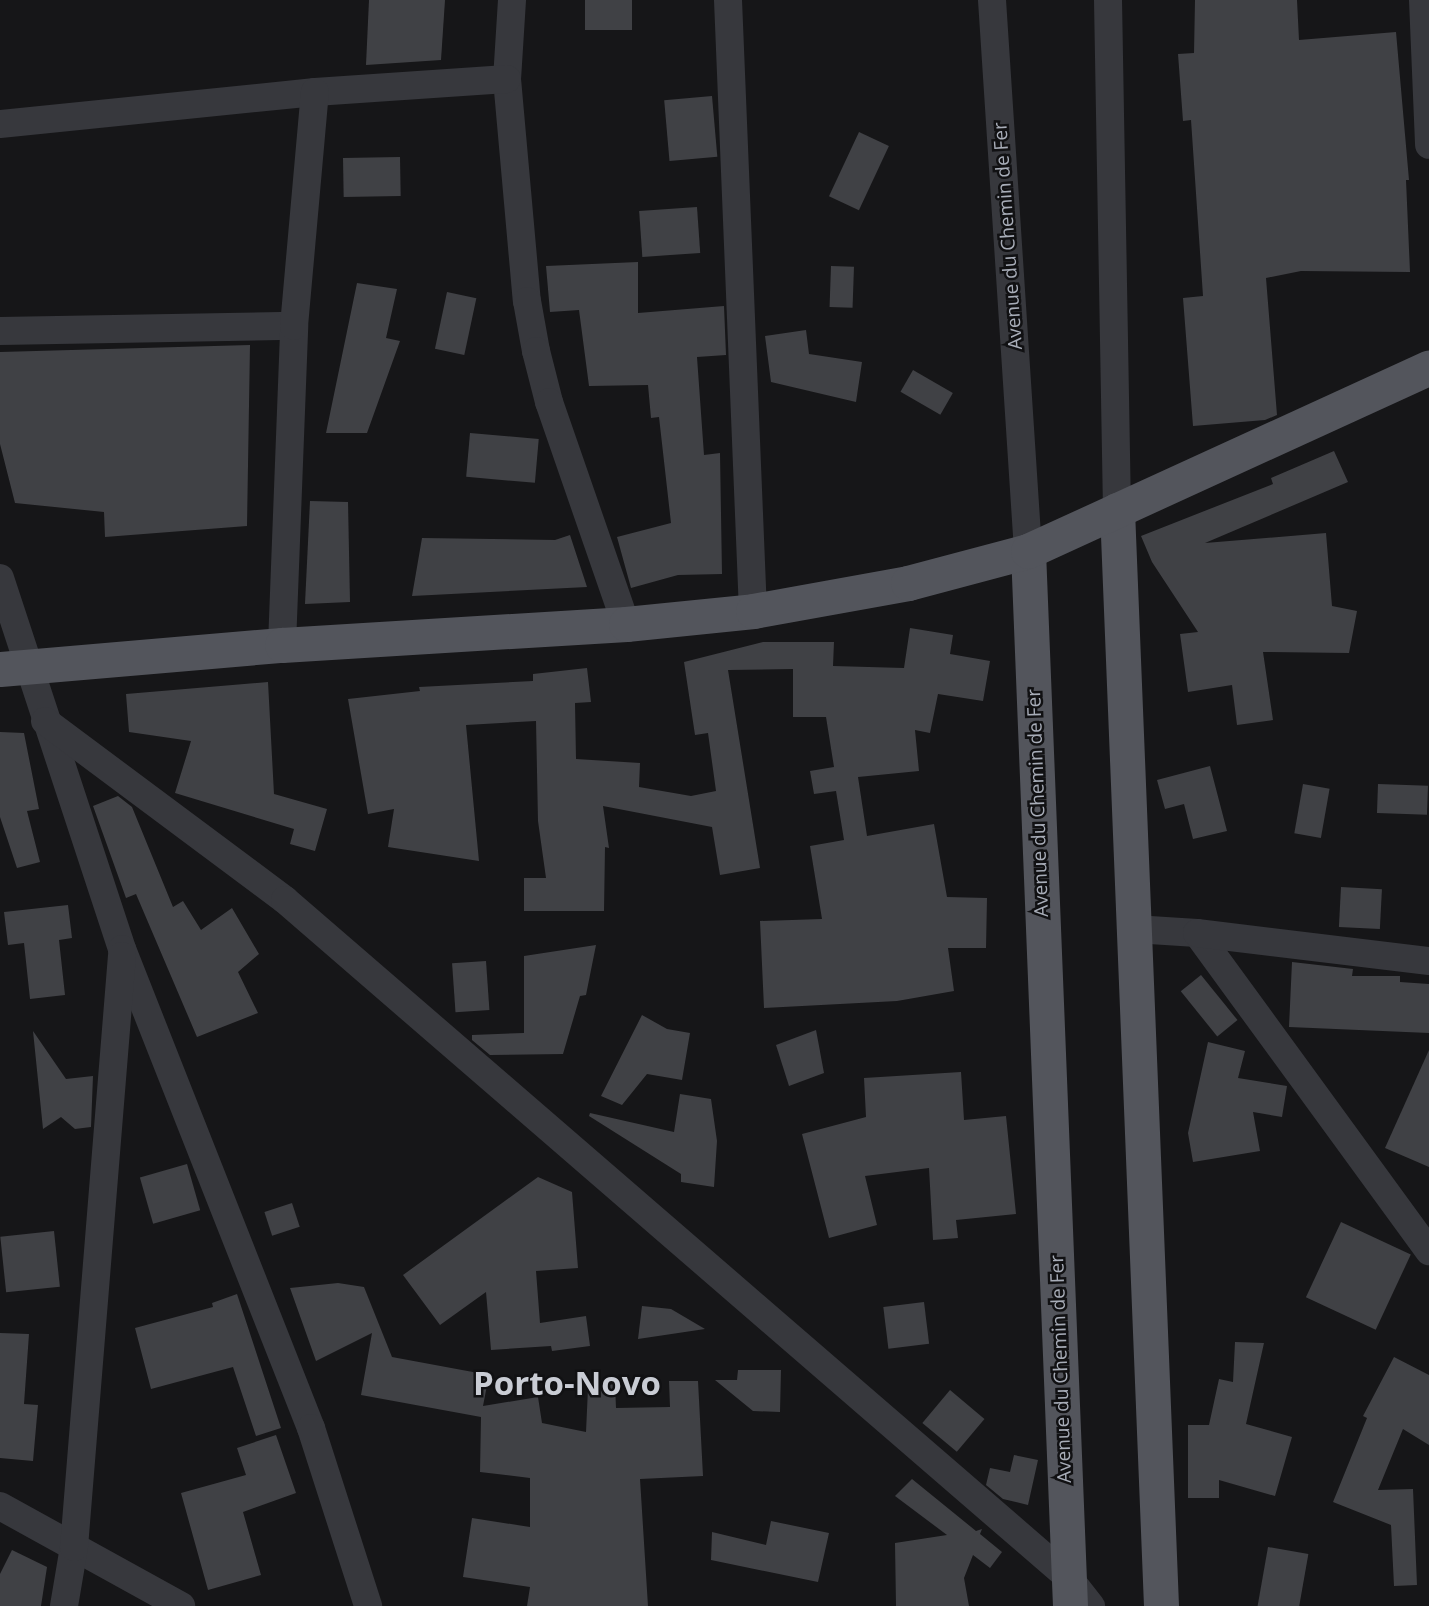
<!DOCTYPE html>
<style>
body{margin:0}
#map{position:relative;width:1429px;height:1606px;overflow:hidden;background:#161618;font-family:"Open Sans",sans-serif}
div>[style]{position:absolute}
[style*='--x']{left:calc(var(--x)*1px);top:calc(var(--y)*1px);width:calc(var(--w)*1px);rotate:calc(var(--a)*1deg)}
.building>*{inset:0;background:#404145;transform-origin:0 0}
.minor>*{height:28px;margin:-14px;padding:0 14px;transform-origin:14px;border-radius:14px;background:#37383d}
.major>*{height:35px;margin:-17.5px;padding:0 17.5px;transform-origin:17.5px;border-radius:17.5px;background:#53555c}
span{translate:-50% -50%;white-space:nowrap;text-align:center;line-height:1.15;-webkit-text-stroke:5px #111113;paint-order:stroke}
.street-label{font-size:19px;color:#a8adb8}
.town-label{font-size:33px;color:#c9ccd4;font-weight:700}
</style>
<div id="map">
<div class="building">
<i style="clip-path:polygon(369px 0,445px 0,441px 60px,366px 65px)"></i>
<i style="left:585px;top:0;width:47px;height:30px"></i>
<i style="clip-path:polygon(1195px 0,1297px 0,1299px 40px,1396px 32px,1409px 180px,1406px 180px,1410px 272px,1301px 271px,1266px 278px,1277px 415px,1265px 420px,1193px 426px,1183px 298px,1203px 296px,1191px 120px,1183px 121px,1178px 54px,1194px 53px)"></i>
<i style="left:712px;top:96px;width:61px;height:48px;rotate:85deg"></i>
<i style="left:859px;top:132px;width:33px;height:71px;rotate:25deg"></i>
<i style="left:400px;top:157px;width:39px;height:57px;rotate:89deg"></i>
<i style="left:697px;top:207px;width:46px;height:58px;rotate:86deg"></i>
<i style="clip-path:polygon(638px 262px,638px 313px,724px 306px,726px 355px,697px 357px,704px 455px,720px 453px,722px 574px,678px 575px,631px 588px,617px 537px,671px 523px,659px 417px,651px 418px,648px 385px,589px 386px,579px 310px,550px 312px,546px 266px)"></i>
<i style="left:831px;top:266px;width:23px;height:41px;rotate:2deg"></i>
<i style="clip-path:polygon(357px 283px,397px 289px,386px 338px,400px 341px,367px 433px,326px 433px)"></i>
<i style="left:447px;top:292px;width:30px;height:58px;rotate:12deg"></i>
<i style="clip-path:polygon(806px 330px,809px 354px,862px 362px,856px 402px,771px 382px,765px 336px)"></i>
<i style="clip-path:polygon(250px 345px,247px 526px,105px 537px,104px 512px,15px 503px,0 444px,0 352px)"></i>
<i style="left:913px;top:370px;width:46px;height:25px;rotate:30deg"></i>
<i style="left:470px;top:433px;width:69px;height:44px;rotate:5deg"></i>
<i style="clip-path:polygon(1334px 451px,1348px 482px,1205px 543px,1326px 533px,1332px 606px,1357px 611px,1349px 653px,1263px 652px,1273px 720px,1237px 725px,1232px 685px,1188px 692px,1180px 634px,1198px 632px,1152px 562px,1141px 536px,1273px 484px,1271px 478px)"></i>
<i style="clip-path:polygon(310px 501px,348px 502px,350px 602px,305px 604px)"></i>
<i style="clip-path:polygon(570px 535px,587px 587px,412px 596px,422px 538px,555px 540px)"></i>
<i style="clip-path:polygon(910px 628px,953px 635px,950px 654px,990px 661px,983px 701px,938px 694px,930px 733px,915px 730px,919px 771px,858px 777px,867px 836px,934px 824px,947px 897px,987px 898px,986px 948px,948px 948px,954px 991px,897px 1001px,764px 1008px,760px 921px,822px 919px,810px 846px,844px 840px,836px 791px,814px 794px,810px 771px,834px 767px,826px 717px,793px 717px,793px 669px,728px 670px,760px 868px,720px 875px,712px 827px,603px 806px,609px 848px,605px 847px,604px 911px,524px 911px,524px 878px,546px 878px,538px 821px,536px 721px,466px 725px,479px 861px,388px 847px,394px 809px,368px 814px,348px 699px,420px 691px,419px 687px,533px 681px,533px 674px,587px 668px,591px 702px,575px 703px,576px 759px,640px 763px,639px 787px,691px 796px,716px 791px,708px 733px,695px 735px,684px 662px,763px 642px,834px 642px,833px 666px,904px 668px)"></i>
<i style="clip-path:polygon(268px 682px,274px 794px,327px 809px,315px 851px,290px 844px,294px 829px,175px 793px,191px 741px,129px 732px,126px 694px)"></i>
<i style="clip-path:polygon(0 732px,24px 733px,39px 809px,27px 811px,40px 862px,17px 868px,0 817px)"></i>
<i style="clip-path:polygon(1210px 766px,1227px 831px,1193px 839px,1184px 804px,1165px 809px,1157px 780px)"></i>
<i style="left:1303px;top:784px;width:27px;height:50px;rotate:10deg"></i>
<i style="left:1378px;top:784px;width:50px;height:29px;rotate:2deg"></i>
<i style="clip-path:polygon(118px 796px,132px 807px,173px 907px,183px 901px,201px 930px,232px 908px,259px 954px,238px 972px,258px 1013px,197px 1037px,136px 894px,126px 898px,93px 806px)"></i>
<i style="left:1341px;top:887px;width:41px;height:40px;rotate:3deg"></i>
<i style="clip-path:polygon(68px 905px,72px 938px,59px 940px,65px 995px,30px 999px,24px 943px,8px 945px,4px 912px)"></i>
<i style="clip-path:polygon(596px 945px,586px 995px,580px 996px,563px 1054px,490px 1055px,472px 1040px,472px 1035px,524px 1033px,524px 956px)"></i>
<i style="left:486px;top:961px;width:49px;height:34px;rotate:86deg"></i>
<i style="clip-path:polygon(1292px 962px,1353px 969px,1352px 976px,1400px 976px,1400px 982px,1429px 984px,1429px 1033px,1289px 1027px)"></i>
<i style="left:1201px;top:975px;width:58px;height:26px;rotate:51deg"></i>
<i style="clip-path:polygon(642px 1015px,667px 1029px,690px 1033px,682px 1080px,647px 1074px,622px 1105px,601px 1096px)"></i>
<i style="clip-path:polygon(816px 1030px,824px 1073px,789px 1086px,776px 1045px)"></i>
<i style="clip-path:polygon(33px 1031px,66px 1079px,93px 1076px,91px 1127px,75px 1129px,61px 1117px,43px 1129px)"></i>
<i style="clip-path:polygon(1208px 1042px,1245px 1051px,1238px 1078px,1287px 1086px,1282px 1117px,1253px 1112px,1260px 1151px,1193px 1162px,1188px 1133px)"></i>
<i style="clip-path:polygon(1429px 1050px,1429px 1167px,1385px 1148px)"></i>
<i style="clip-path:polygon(961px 1072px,964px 1120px,1006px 1116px,1016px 1214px,956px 1220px,958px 1238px,933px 1240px,929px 1168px,865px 1176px,877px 1225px,829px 1238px,802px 1134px,866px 1117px,864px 1078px)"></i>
<i style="clip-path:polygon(680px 1094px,711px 1099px,717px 1141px,714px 1187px,681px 1182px,681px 1174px,589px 1116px,590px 1113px,674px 1132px)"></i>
<i style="left:187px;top:1164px;width:48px;height:49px;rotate:74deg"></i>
<i style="clip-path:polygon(538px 1177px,572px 1192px,578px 1268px,536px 1271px,540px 1323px,586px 1316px,590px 1346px,552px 1351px,551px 1346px,491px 1350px,486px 1292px,440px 1325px,403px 1275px)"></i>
<i style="left:292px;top:1203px;width:25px;height:29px;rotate:72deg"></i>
<i style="left:1341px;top:1222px;width:77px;height:83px;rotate:25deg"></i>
<i style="left:54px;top:1231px;width:56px;height:54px;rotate:84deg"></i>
<i style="clip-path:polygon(338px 1283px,364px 1287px,392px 1357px,489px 1375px,483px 1406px,538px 1397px,542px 1423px,586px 1432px,588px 1388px,615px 1384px,616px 1408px,670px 1407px,669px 1381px,698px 1381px,703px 1476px,640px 1479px,648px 1606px,527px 1606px,530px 1587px,463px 1577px,472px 1518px,530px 1527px,530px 1478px,480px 1472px,481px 1417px,361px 1395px,372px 1333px,316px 1361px,290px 1288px)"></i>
<i style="clip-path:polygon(237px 1294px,281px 1428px,256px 1436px,233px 1367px,151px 1389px,135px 1328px,213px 1307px,212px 1303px)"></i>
<i style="left:924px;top:1302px;width:42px;height:41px;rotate:83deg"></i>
<i style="clip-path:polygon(642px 1306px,671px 1309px,705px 1329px,638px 1339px)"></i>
<i style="clip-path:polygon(0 1333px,29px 1334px,24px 1404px,38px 1405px,33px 1461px,0 1458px)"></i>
<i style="clip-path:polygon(1235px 1342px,1264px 1343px,1246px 1424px,1292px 1437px,1275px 1496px,1219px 1480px,1219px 1498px,1188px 1498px,1188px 1425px,1209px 1425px,1219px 1379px,1233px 1382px)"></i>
<i style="clip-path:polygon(1394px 1357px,1429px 1375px,1429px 1445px,1403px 1429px,1378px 1490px,1413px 1489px,1417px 1585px,1394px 1586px,1391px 1525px,1333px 1502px,1367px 1418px,1363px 1416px)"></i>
<i style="clip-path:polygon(738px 1370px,781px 1370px,780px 1412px,753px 1411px,715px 1380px,737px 1380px)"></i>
<i style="left:950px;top:1390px;width:45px;height:43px;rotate:40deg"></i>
<i style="clip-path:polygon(276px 1435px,296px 1493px,243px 1512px,261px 1575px,208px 1590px,181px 1493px,246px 1475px,237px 1448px)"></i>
<i style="clip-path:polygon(1014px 1455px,1038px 1460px,1028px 1505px,1003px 1499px,986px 1485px,990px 1468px,1010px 1472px)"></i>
<i style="clip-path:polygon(912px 1479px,976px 1531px,982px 1529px,980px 1534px,1002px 1552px,990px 1568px,973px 1555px,964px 1578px,969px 1606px,896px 1606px,895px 1543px,947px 1535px,895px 1496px)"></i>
<i style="clip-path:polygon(771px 1521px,829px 1533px,818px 1582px,711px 1560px,712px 1532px,766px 1545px)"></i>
<i style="left:1268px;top:1547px;width:41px;height:60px;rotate:10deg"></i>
<i style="clip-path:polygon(12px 1550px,47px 1567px,41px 1606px,0 1606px,0 1574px)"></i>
</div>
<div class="minor">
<i style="--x:512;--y:0;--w:79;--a:93.6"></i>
<i style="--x:507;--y:79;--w:223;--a:84.9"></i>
<i style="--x:527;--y:301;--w:51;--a:79.8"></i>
<i style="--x:536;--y:351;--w:53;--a:75.7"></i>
<i style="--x:549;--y:402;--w:235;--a:70.9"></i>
<i style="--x:728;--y:0;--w:612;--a:87.66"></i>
<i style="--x:992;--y:0;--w:552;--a:86.26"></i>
<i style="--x:1108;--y:0;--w:510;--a:88.99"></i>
<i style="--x:1423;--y:0;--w:145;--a:87.6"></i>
<i style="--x:0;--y:124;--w:317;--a:-5.8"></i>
<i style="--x:315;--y:92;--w:192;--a:-3.9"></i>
<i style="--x:0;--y:331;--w:294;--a:-1"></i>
<i style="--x:0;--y:578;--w:391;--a:71.8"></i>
<i style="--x:122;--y:949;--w:515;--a:68.47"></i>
<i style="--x:311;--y:1428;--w:187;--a:72.2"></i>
<i style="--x:282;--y:645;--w:319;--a:-87.8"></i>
<i style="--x:294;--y:326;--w:235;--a:-84.9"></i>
<i style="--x:45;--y:721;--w:299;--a:36.7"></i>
<i style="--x:285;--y:900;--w:1037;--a:40.85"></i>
<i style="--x:1069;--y:1578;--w:36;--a:52"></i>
<i style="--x:1134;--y:929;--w:63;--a:3.6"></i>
<i style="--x:1197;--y:933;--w:394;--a:53.9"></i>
<i style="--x:1197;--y:933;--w:234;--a:6.9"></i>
<i style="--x:0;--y:1506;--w:207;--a:28.9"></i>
<i style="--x:64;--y:1606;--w:60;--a:-80.4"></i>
<i style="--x:74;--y:1547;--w:593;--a:-85.36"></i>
</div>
<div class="major">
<i style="--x:1117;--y:510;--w:1097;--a:87.7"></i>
<i style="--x:1028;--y:551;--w:1056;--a:87.72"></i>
<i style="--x:0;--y:669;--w:283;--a:-4.9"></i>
<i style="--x:282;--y:645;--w:345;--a:-3.5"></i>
<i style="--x:626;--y:624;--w:128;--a:-5.8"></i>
<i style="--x:753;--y:611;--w:158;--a:-10.2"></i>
<i style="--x:908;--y:583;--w:124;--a:-14.9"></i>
<i style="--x:1028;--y:551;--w:441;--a:-24.6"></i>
</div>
<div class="street-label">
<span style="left:1008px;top:236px;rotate:-94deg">Avenue du Chemin de Fer</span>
<span style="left:1038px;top:803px;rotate:-92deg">Avenue du Chemin de Fer</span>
<span style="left:1061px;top:1369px;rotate:-92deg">Avenue du Chemin de Fer</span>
</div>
<div class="town-label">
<span style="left:567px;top:1383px">Porto-Novo</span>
</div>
</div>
